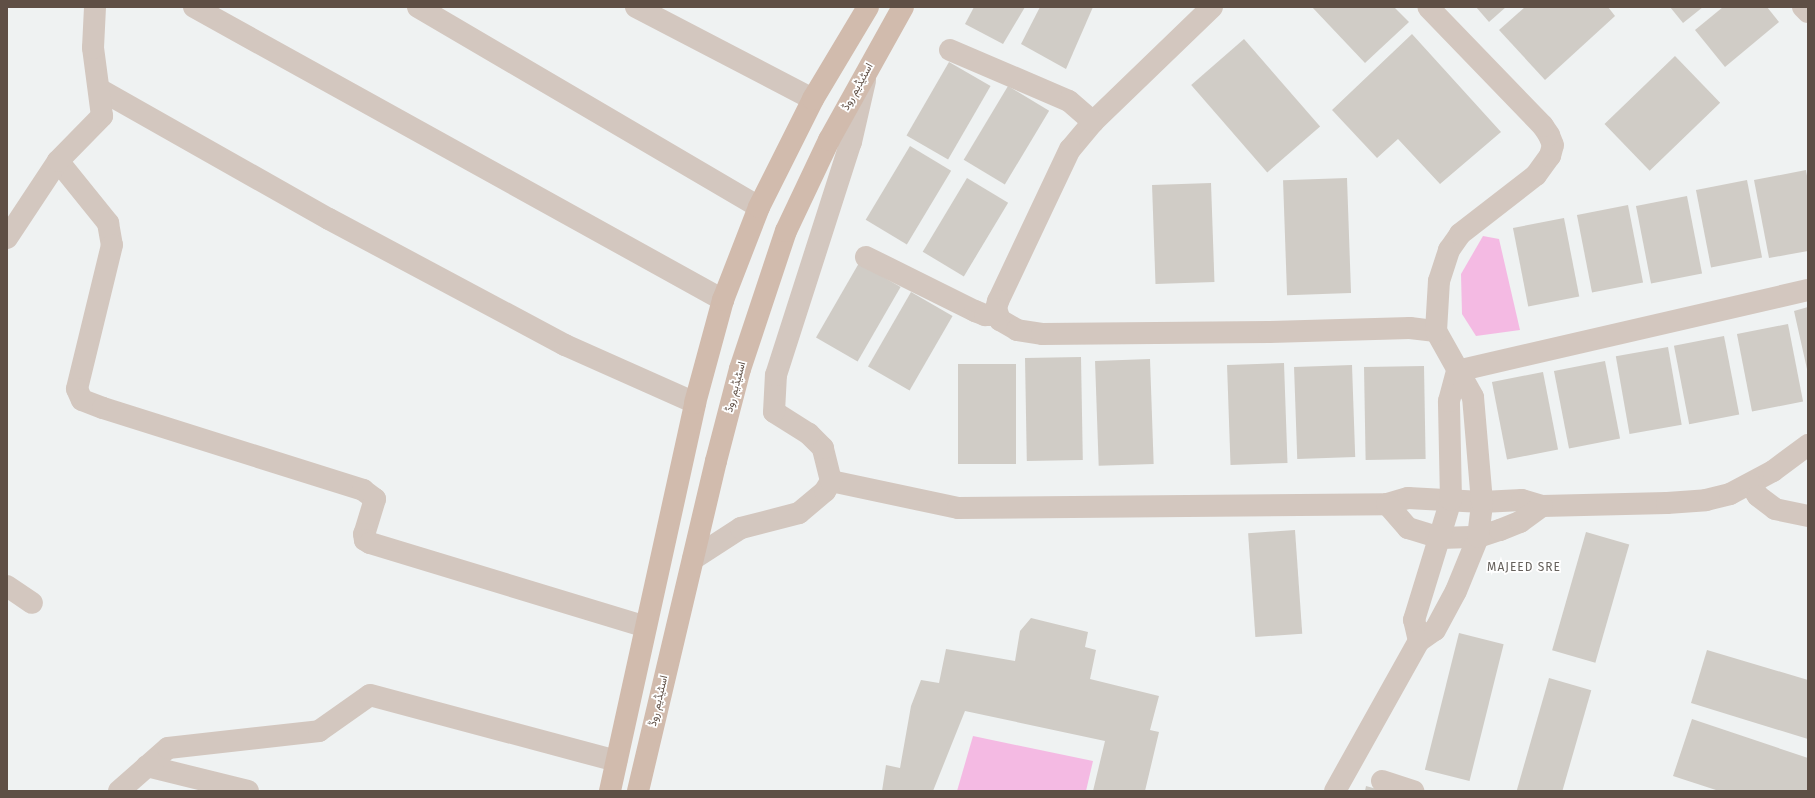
<!DOCTYPE html>
<meta charset="utf-8">
<style>
body{margin:0}
#map{position:relative;width:1815px;height:798px;overflow:hidden;background:#eff2f2;font-family:"Fira Sans",Vazirmatn,sans-serif}
div>[style]{position:absolute}
[style*='--x']{left:calc(var(--x)*1px);top:calc(var(--y)*1px);width:calc(var(--w)*1px);rotate:calc(var(--a)*1deg)}
.green>*{inset:0;background:#f4bae3}
.building>*{inset:0;background:#d0ccc6;transform-origin:0 0}
.minor>*{height:22px;margin:-11px;padding:0 11px;transform-origin:11px;border-radius:11px;background:#d3c7bf}
.major>*{height:22px;margin:-11px;padding:0 11px;transform-origin:11px;border-radius:11px;background:#d1bbad}
span{translate:-50% -50%;white-space:nowrap;text-align:center;line-height:1.15;-webkit-text-stroke:3.5px #fff;paint-order:stroke}
.street-label{font-size:11px;color:#5f4f45}
.neighbourhood-label{font-size:12px;color:#65605b;letter-spacing:1px}
.frame{position:absolute;inset:0;border:8px solid #5f4f45;pointer-events:none}
</style>
<div id="map">
<div class="green">
<i style="clip-path:polygon(1483px 236px,1499px 239px,1520px 330px,1476px 336px,1462px 314px,1461px 274px)"></i>
<i style="clip-path:polygon(973px 736px,1093px 761px,1086px 791px,957px 791px)"></i>
</div>
<div class="building">
<i style="clip-path:polygon(974px 7px,1025px 7px,1003px 44px,965px 24px)"></i>
<i style="clip-path:polygon(1040px 7px,1093px 7px,1066px 69px,1021px 44px)"></i>
<i style="clip-path:polygon(1312px 7px,1394px 7px,1409px 22px,1365px 63px)"></i>
<i style="clip-path:polygon(1476px 7px,1506px 7px,1489px 22px)"></i>
<i style="clip-path:polygon(1525px 7px,1608px 7px,1615px 16px,1545px 80px,1499px 30px)"></i>
<i style="clip-path:polygon(1670px 7px,1703px 7px,1683px 23px)"></i>
<i style="clip-path:polygon(1723px 7px,1767px 7px,1779px 22px,1725px 67px,1695px 30px)"></i>
<i style="clip-path:polygon(1412px 34px,1501px 132px,1440px 184px,1398px 139px,1377px 158px,1332px 110px)"></i>
<i style="left:1244px;top:39px;width:116px;height:70px;rotate:49deg"></i>
<i style="left:1675px;top:56px;width:65px;height:98px;rotate:46deg"></i>
<i style="left:949px;top:62px;width:48px;height:85px;rotate:30deg"></i>
<i style="left:1008px;top:86px;width:48px;height:86px;rotate:31deg"></i>
<i style="left:910px;top:146px;width:48px;height:86px;rotate:31deg"></i>
<i style="clip-path:polygon(1806px 170px,1808px 182px,1808px 251px,1769px 258px,1754px 180px)"></i>
<i style="left:967px;top:178px;width:48px;height:86px;rotate:31deg"></i>
<i style="left:1347px;top:178px;width:115px;height:64px;rotate:88deg"></i>
<i style="left:1747px;top:180px;width:79px;height:52px;rotate:79deg"></i>
<i style="left:1211px;top:183px;width:99px;height:59px;rotate:88deg"></i>
<i style="left:1687px;top:196px;width:79px;height:52px;rotate:79deg"></i>
<i style="left:1628px;top:205px;width:79px;height:52px;rotate:79deg"></i>
<i style="left:1564px;top:218px;width:80px;height:52px;rotate:79deg"></i>
<i style="left:859px;top:263px;width:48px;height:86px;rotate:30deg"></i>
<i style="left:911px;top:292px;width:48px;height:86px;rotate:30deg"></i>
<i style="clip-path:polygon(1808px 307px,1808px 369px,1807px 369px,1794px 311px)"></i>
<i style="left:1788px;top:324px;width:79px;height:52px;rotate:79deg"></i>
<i style="left:1724px;top:336px;width:80px;height:51px;rotate:79deg"></i>
<i style="left:1668px;top:347px;width:79px;height:53px;rotate:80deg"></i>
<i style="left:1081px;top:357px;width:103px;height:56px;rotate:89deg"></i>
<i style="left:1150px;top:359px;width:105px;height:55px;rotate:88deg"></i>
<i style="left:1605px;top:361px;width:79px;height:52px;rotate:79deg"></i>
<i style="left:1284px;top:363px;width:100px;height:57px;rotate:88deg"></i>
<i style="left:958px;top:364px;width:58px;height:100px"></i>
<i style="left:1352px;top:365px;width:92px;height:58px;rotate:88deg"></i>
<i style="left:1424px;top:366px;width:93px;height:60px;rotate:89deg"></i>
<i style="left:1543px;top:372px;width:79px;height:52px;rotate:79deg"></i>
<i style="left:1295px;top:530px;width:104px;height:47px;rotate:86deg"></i>
<i style="left:1586px;top:532px;width:45px;height:123px;rotate:16deg"></i>
<i style="clip-path:polygon(1031px 618px,1088px 632px,1085px 647px,1096px 650px,1090px 679px,1159px 696px,1150px 730px,1159px 732px,1145px 791px,1093px 791px,1105px 741px,965px 711px,933px 791px,882px 791px,886px 765px,900px 768px,911px 706px,921px 680px,939px 683px,946px 649px,1015px 661px,1020px 631px)"></i>
<i style="left:1459px;top:633px;width:46px;height:141px;rotate:14deg"></i>
<i style="clip-path:polygon(1707px 650px,1808px 680px,1808px 739px,1691px 703px)"></i>
<i style="left:1549px;top:678px;width:44px;height:117px;rotate:16deg"></i>
<i style="clip-path:polygon(1692px 719px,1808px 758px,1808px 791px,1719px 791px,1673px 776px)"></i>
<i style="clip-path:polygon(1366px 786px,1384px 791px,1365px 791px)"></i>
</div>
<div class="minor">
<i style="--x:194;--y:7;--w:605;--a:28.98"></i>
<i style="--x:418;--y:7;--w:395;--a:30.4"></i>
<i style="--x:636;--y:7;--w:199;--a:27.5"></i>
<i style="--x:1212;--y:7;--w:165;--a:136"></i>
<i style="--x:1093;--y:122;--w:35;--a:130"></i>
<i style="--x:1070;--y:149;--w:168;--a:115.3"></i>
<i style="--x:998;--y:301;--w:8;--a:104"></i>
<i style="--x:996;--y:309;--w:12;--a:70"></i>
<i style="--x:1000;--y:320;--w:20;--a:30"></i>
<i style="--x:1017;--y:330;--w:25;--a:9"></i>
<i style="--x:1042;--y:334;--w:227;--a:-0.5"></i>
<i style="--x:1269;--y:332;--w:141;--a:-1.6"></i>
<i style="--x:1410;--y:328;--w:26;--a:7"></i>
<i style="--x:1803;--y:7;--w:7;--a:45"></i>
<i style="--x:950;--y:50;--w:129;--a:23.2"></i>
<i style="--x:1069;--y:101;--w:32;--a:41"></i>
<i style="--x:99;--y:89;--w:264;--a:29.5"></i>
<i style="--x:329;--y:219;--w:268;--a:28.1"></i>
<i style="--x:565;--y:345;--w:142;--a:24"></i>
<i style="--x:58;--y:161;--w:80;--a:51.1"></i>
<i style="--x:108;--y:223;--w:22;--a:80"></i>
<i style="--x:112;--y:245;--w:148;--a:103.7"></i>
<i style="--x:77;--y:389;--w:12;--a:66"></i>
<i style="--x:82;--y:400;--w:22;--a:21"></i>
<i style="--x:103;--y:408;--w:273;--a:17.5"></i>
<i style="--x:363;--y:490;--w:15;--a:37"></i>
<i style="--x:375;--y:499;--w:37;--a:107"></i>
<i style="--x:364;--y:534;--w:6;--a:81"></i>
<i style="--x:365;--y:540;--w:6;--a:31"></i>
<i style="--x:370;--y:543;--w:288;--a:16.9"></i>
<i style="--x:7;--y:238;--w:92;--a:-56.5"></i>
<i style="--x:58;--y:161;--w:63;--a:-45.6"></i>
<i style="--x:102;--y:116;--w:69;--a:-97.5"></i>
<i style="--x:93;--y:48;--w:41;--a:-87.2"></i>
<i style="--x:866;--y:257;--w:122;--a:26.4"></i>
<i style="--x:975;--y:311;--w:11;--a:22"></i>
<i style="--x:985;--y:315;--w:12;--a:0"></i>
<i style="--x:1457;--y:371;--w:360;--a:-13"></i>
<i style="--x:831;--y:481;--w:130;--a:12"></i>
<i style="--x:958;--y:508;--w:429;--a:-0.5"></i>
<i style="--x:1387;--y:504;--w:22;--a:-16"></i>
<i style="--x:1408;--y:498;--w:74;--a:3.1"></i>
<i style="--x:1482;--y:502;--w:40;--a:-2.9"></i>
<i style="--x:1522;--y:500;--w:21;--a:17"></i>
<i style="--x:1542;--y:506;--w:125;--a:-1.4"></i>
<i style="--x:1667;--y:503;--w:39;--a:-4"></i>
<i style="--x:1706;--y:500;--w:25;--a:-14"></i>
<i style="--x:1730;--y:494;--w:49;--a:-28.1"></i>
<i style="--x:1773;--y:471;--w:44;--a:-36.6"></i>
<i style="--x:1750;--y:484;--w:14;--a:56"></i>
<i style="--x:1758;--y:496;--w:21;--a:37"></i>
<i style="--x:1775;--y:509;--w:34;--a:12"></i>
<i style="--x:1387;--y:504;--w:32;--a:49"></i>
<i style="--x:1408;--y:528;--w:34;--a:17"></i>
<i style="--x:1441;--y:538;--w:37;--a:-2"></i>
<i style="--x:1478;--y:537;--w:23;--a:-18"></i>
<i style="--x:1500;--y:530;--w:22;--a:-22"></i>
<i style="--x:1520;--y:522;--w:27;--a:-36"></i>
<i style="--x:693;--y:559;--w:57;--a:-32.9"></i>
<i style="--x:741;--y:528;--w:60;--a:-14.5"></i>
<i style="--x:799;--y:513;--w:34;--a:-40"></i>
<i style="--x:825;--y:491;--w:12;--a:-59"></i>
<i style="--x:831;--y:481;--w:34;--a:-104"></i>
<i style="--x:823;--y:448;--w:20;--a:-135"></i>
<i style="--x:809;--y:434;--w:41;--a:-147.8"></i>
<i style="--x:774;--y:412;--w:37;--a:-87"></i>
<i style="--x:776;--y:375;--w:245;--a:-72.2"></i>
<i style="--x:851;--y:142;--w:63;--a:-77.1"></i>
<i style="--x:7;--y:586;--w:30;--a:34"></i>
<i style="--x:1419;--y:641;--w:22;--a:-103"></i>
<i style="--x:1414;--y:620;--w:126;--a:-72.9"></i>
<i style="--x:1451;--y:500;--w:99;--a:-91.2"></i>
<i style="--x:1449;--y:401;--w:31;--a:-75"></i>
<i style="--x:147;--y:766;--w:104;--a:13.9"></i>
<i style="--x:1382;--y:781;--w:33;--a:18"></i>
<i style="--x:119;--y:791;--w:65;--a:-41.3"></i>
<i style="--x:168;--y:748;--w:152;--a:-6.4"></i>
<i style="--x:319;--y:731;--w:62;--a:-35.2"></i>
<i style="--x:370;--y:695;--w:255;--a:15"></i>
<i style="--x:1335;--y:791;--w:172;--a:-60.8"></i>
<i style="--x:1419;--y:641;--w:19;--a:-35"></i>
<i style="--x:1435;--y:630;--w:44;--a:-61.7"></i>
<i style="--x:1456;--y:591;--w:58;--a:-67.8"></i>
<i style="--x:1478;--y:537;--w:35;--a:-83"></i>
<i style="--x:1482;--y:502;--w:105;--a:-94.9"></i>
<i style="--x:1473;--y:397;--w:76;--a:-119.3"></i>
<i style="--x:1436;--y:331;--w:50;--a:-86.6"></i>
<i style="--x:1439;--y:281;--w:33;--a:-72"></i>
<i style="--x:1449;--y:250;--w:19;--a:-55"></i>
<i style="--x:1460;--y:234;--w:96;--a:-37.8"></i>
<i style="--x:1536;--y:175;--w:24;--a:-54"></i>
<i style="--x:1550;--y:156;--w:11;--a:-75"></i>
<i style="--x:1553;--y:145;--w:11;--a:-112"></i>
<i style="--x:1549;--y:135;--w:11;--a:-124"></i>
<i style="--x:1543;--y:126;--w:165;--a:-134"></i>
</div>
<div class="major">
<i style="--x:610;--y:791;--w:397;--a:-77.6"></i>
<i style="--x:695;--y:403;--w:107;--a:-74.8"></i>
<i style="--x:723;--y:300;--w:100;--a:-68.8"></i>
<i style="--x:759;--y:207;--w:121;--a:-63.4"></i>
<i style="--x:813;--y:99;--w:107;--a:-59.1"></i>
<i style="--x:638;--y:791;--w:339;--a:-76.7"></i>
<i style="--x:716;--y:461;--w:95;--a:-75.4"></i>
<i style="--x:740;--y:369;--w:145;--a:-71.6"></i>
<i style="--x:786;--y:231;--w:101;--a:-64.7"></i>
<i style="--x:829;--y:140;--w:152;--a:-60.9"></i>
</div>
<div class="street-label">
<span style="left:858px;top:87px;rotate:-61deg">اسٹیڈیم روڈ</span>
<span style="left:736px;top:387px;rotate:-75deg">اسٹیڈیم روڈ</span>
<span style="left:659px;top:701px;rotate:-77deg">اسٹیڈیم روڈ</span>
</div>
<div class="neighbourhood-label">
<span style="left:1524px;top:568px">MAJEED SRE</span>
</div>
<div class="frame"></div>
</div>
